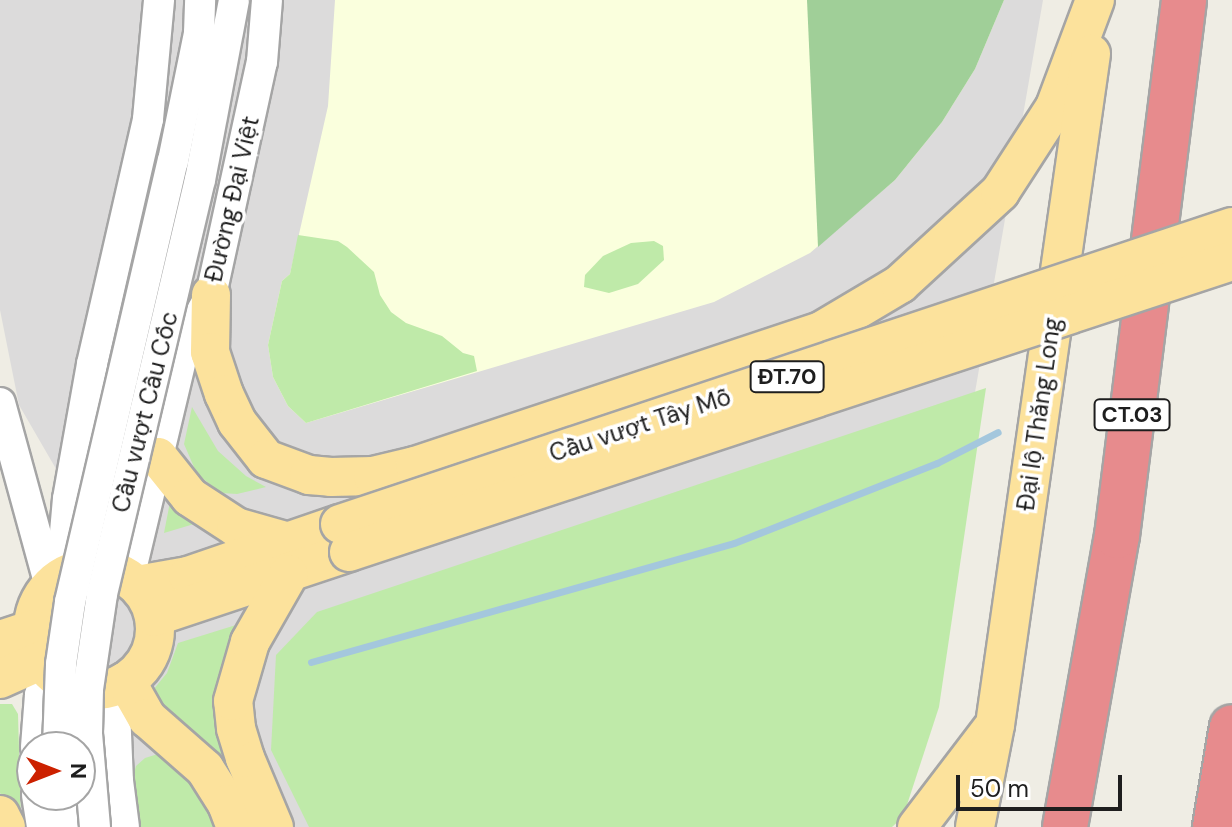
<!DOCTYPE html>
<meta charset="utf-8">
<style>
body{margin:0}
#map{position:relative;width:1232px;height:827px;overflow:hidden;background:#efede4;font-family:"DM Sans",sans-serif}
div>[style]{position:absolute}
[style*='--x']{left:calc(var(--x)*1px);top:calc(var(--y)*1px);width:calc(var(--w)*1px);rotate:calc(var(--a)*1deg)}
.residential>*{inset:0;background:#dcdbdb}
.education>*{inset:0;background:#faffdd}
.grass>*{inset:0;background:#bfeaa9}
.forest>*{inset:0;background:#a0cf98}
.stream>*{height:7px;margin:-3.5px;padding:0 3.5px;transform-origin:3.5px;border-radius:3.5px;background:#a4c7dd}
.roads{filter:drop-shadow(2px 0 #a5a5a5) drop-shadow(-2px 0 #a5a5a5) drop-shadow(0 2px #a5a5a5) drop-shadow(0 -2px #a5a5a5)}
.minor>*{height:30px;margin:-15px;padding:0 15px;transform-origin:15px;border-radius:15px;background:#fff}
.major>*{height:38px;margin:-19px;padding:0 19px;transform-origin:19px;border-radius:19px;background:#fce29c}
.major>.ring{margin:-19px;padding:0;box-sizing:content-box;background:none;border:38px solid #fce29c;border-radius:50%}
.highway>*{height:44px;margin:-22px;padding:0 22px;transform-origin:22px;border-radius:22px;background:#e78b8d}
.bridges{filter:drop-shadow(2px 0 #a5a5a5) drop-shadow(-2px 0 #a5a5a5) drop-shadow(0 2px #a5a5a5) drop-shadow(0 -2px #a5a5a5)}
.minor-bridge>*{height:30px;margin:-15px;padding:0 15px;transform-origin:15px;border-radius:15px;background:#fff}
.major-bridge>*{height:38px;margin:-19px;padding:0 19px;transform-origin:19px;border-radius:19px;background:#fce29c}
span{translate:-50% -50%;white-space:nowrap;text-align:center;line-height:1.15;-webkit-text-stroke:7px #fff;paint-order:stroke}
.shield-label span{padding:2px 6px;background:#fff;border:2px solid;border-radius:6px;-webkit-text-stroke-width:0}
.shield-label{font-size:22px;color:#1e1e1e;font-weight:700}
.street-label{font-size:24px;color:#1e1e1e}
.north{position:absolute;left:16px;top:731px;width:80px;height:80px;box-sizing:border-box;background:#fff;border:2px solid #a5a5a5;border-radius:50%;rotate:90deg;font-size:22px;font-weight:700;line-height:32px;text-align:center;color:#1e1e1e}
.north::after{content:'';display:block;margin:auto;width:28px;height:36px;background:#cc2100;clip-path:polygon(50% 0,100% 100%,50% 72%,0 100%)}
.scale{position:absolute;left:956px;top:775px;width:166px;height:36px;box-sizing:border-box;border:4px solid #1e1e1e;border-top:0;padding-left:10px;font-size:24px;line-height:28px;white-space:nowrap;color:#1e1e1e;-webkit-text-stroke:6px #fff;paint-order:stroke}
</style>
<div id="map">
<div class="residential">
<i style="clip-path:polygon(evenodd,0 0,1043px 0,939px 600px,890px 827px,0 827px,0 749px,24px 743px,59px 474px,19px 405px,0 310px,0 0,32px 747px,80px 747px,80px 795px,32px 795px,32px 747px)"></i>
</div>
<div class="education">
<i style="clip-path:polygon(335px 0,1004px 0,975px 69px,942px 122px,895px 180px,810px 253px,714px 302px,306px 423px,288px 406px,273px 377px,268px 345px,282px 281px,290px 274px,328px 106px)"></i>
</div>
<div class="grass">
<i style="clip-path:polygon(298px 235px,338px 241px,347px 247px,374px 272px,380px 295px,391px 312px,406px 323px,442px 336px,463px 353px,474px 356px,477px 371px,306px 423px,288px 406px,273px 377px,268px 345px,282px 281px,290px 274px)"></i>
<i style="clip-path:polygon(654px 241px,663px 246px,664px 260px,638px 284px,609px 293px,584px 287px,585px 275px,603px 256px,631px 243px)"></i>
<i style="clip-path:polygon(986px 388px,939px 707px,903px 817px,892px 827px,309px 827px,271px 750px,276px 655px,317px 612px)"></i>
<i style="clip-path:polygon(192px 407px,218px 451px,246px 476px,266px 487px,237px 494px,221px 493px,197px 474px,184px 444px)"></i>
<i style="clip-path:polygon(170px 502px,195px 523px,194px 524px,164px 533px)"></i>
<i style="clip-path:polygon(236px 625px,239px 628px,259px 827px,154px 710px,153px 690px,167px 673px,178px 643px)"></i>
<i style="clip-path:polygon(0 704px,12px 704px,18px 714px,21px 820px,0 793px)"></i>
<i style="clip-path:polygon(158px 754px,194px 783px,218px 827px,141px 827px,133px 777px,136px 766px,145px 758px)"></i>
</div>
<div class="forest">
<i style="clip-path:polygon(807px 0,1004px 0,975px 69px,942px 122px,895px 180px,818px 247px)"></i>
</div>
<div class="stream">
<i style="--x:311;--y:662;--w:439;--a:-15.7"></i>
<i style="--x:734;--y:543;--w:218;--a:-21.5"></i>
<i style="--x:937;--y:463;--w:68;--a:-26.9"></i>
</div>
<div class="roads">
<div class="minor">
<i style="--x:0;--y:403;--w:190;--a:74.7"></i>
<i style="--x:61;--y:577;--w:78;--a:-84.9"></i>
<i style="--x:68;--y:499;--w:137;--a:-79.9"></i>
<i style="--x:92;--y:364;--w:251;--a:-77.1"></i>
<i style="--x:148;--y:119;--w:120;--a:-84.7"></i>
<i style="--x:129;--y:578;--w:246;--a:-76.6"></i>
<i style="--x:186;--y:339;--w:51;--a:-60.4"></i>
<i style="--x:211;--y:295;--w:239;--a:-77.7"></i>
<i style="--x:262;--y:62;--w:62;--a:-85.4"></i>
<i style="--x:114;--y:686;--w:95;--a:87.6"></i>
<i style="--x:118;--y:781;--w:46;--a:82.6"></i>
<i style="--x:36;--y:747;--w:52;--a:-85.6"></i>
<i style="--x:40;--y:695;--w:27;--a:-70"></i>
<i style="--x:37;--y:795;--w:32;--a:81"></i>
<i style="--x:61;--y:795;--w:32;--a:81"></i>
</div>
<div class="major">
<i style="--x:211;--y:295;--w:57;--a:91"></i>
<i style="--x:210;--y:352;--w:44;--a:71.6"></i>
<i style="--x:224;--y:394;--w:31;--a:65"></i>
<i style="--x:237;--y:422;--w:47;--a:51.9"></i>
<i style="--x:266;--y:459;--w:46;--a:20.4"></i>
<i style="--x:309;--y:475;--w:22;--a:5"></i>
<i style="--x:331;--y:477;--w:42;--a:-1.4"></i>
<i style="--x:373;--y:476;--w:43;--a:-13.4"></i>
<i style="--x:415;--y:466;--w:428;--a:-18.4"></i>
<i style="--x:821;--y:331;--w:92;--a:-30.7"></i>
<i style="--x:900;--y:284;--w:136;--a:-42.6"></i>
<i style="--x:1000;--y:192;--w:101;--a:-57.1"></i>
<i style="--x:1055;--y:107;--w:114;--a:-69.5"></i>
<i style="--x:158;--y:457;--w:51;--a:51.3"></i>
<i style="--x:190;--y:497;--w:55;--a:33.1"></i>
<i style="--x:236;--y:527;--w:55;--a:15.8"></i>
<i class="ring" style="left:33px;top:568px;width:84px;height:84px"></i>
<i style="--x:137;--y:585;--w:52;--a:-10"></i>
<i style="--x:188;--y:576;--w:161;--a:-18.9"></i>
<i style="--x:154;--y:617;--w:206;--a:-18.4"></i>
<i style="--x:0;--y:640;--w:35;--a:-18"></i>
<i style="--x:0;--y:679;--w:46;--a:-24.3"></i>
<i style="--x:126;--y:681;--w:43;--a:60.4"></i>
<i style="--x:147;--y:718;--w:77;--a:41.3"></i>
<i style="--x:205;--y:769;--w:41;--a:57.8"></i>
<i style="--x:227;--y:804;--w:25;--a:69"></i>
<i style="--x:0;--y:815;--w:13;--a:63"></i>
<i style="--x:274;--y:827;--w:75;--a:-112.8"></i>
<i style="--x:245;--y:758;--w:31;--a:-107"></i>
<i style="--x:236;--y:728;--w:27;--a:-96"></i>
<i style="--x:233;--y:701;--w:61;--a:-73.9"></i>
<i style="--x:250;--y:642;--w:78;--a:-60.2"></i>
<i style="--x:917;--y:827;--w:122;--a:-52.7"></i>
<i style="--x:975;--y:827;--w:104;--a:-78.9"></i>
<i style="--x:995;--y:725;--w:678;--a:-81.86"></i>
</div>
<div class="highway">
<i style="--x:1065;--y:827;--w:296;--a:-79.9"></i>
<i style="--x:1117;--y:536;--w:540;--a:-82.87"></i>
<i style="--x:1215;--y:827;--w:101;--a:-80.4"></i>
</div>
</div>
<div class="bridges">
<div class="minor-bridge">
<i style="--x:58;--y:747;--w:83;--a:-87.9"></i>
<i style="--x:61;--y:664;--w:63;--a:-81.7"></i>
<i style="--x:70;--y:602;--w:453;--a:-76.9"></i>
<i style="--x:173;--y:161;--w:131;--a:-78.5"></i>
<i style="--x:199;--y:33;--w:33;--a:-88"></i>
<i style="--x:95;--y:827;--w:94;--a:-94.9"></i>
<i style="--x:87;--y:733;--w:44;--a:-88.7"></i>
<i style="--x:88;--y:689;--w:96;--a:-81.6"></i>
<i style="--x:102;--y:594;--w:425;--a:-76.7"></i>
<i style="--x:200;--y:180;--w:183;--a:-79.3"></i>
</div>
<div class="major-bridge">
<i style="--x:340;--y:524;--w:940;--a:-18.42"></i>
<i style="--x:349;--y:552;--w:930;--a:-18.24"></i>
</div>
</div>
<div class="shield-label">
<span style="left:787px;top:377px">ĐT.70</span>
<span style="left:1132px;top:415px">CT.03</span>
</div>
<div class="street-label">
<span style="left:232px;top:199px;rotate:-77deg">Đường Đại Việt</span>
<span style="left:145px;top:412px;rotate:-76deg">Cầu vượt Cầu Cốc</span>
<span style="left:1039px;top:414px;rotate:-82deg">Đại lộ Thăng Long</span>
<span style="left:640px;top:425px;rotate:-18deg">Cầu vượt Tây Mỗ</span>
</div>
<div class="north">N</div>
<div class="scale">50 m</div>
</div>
